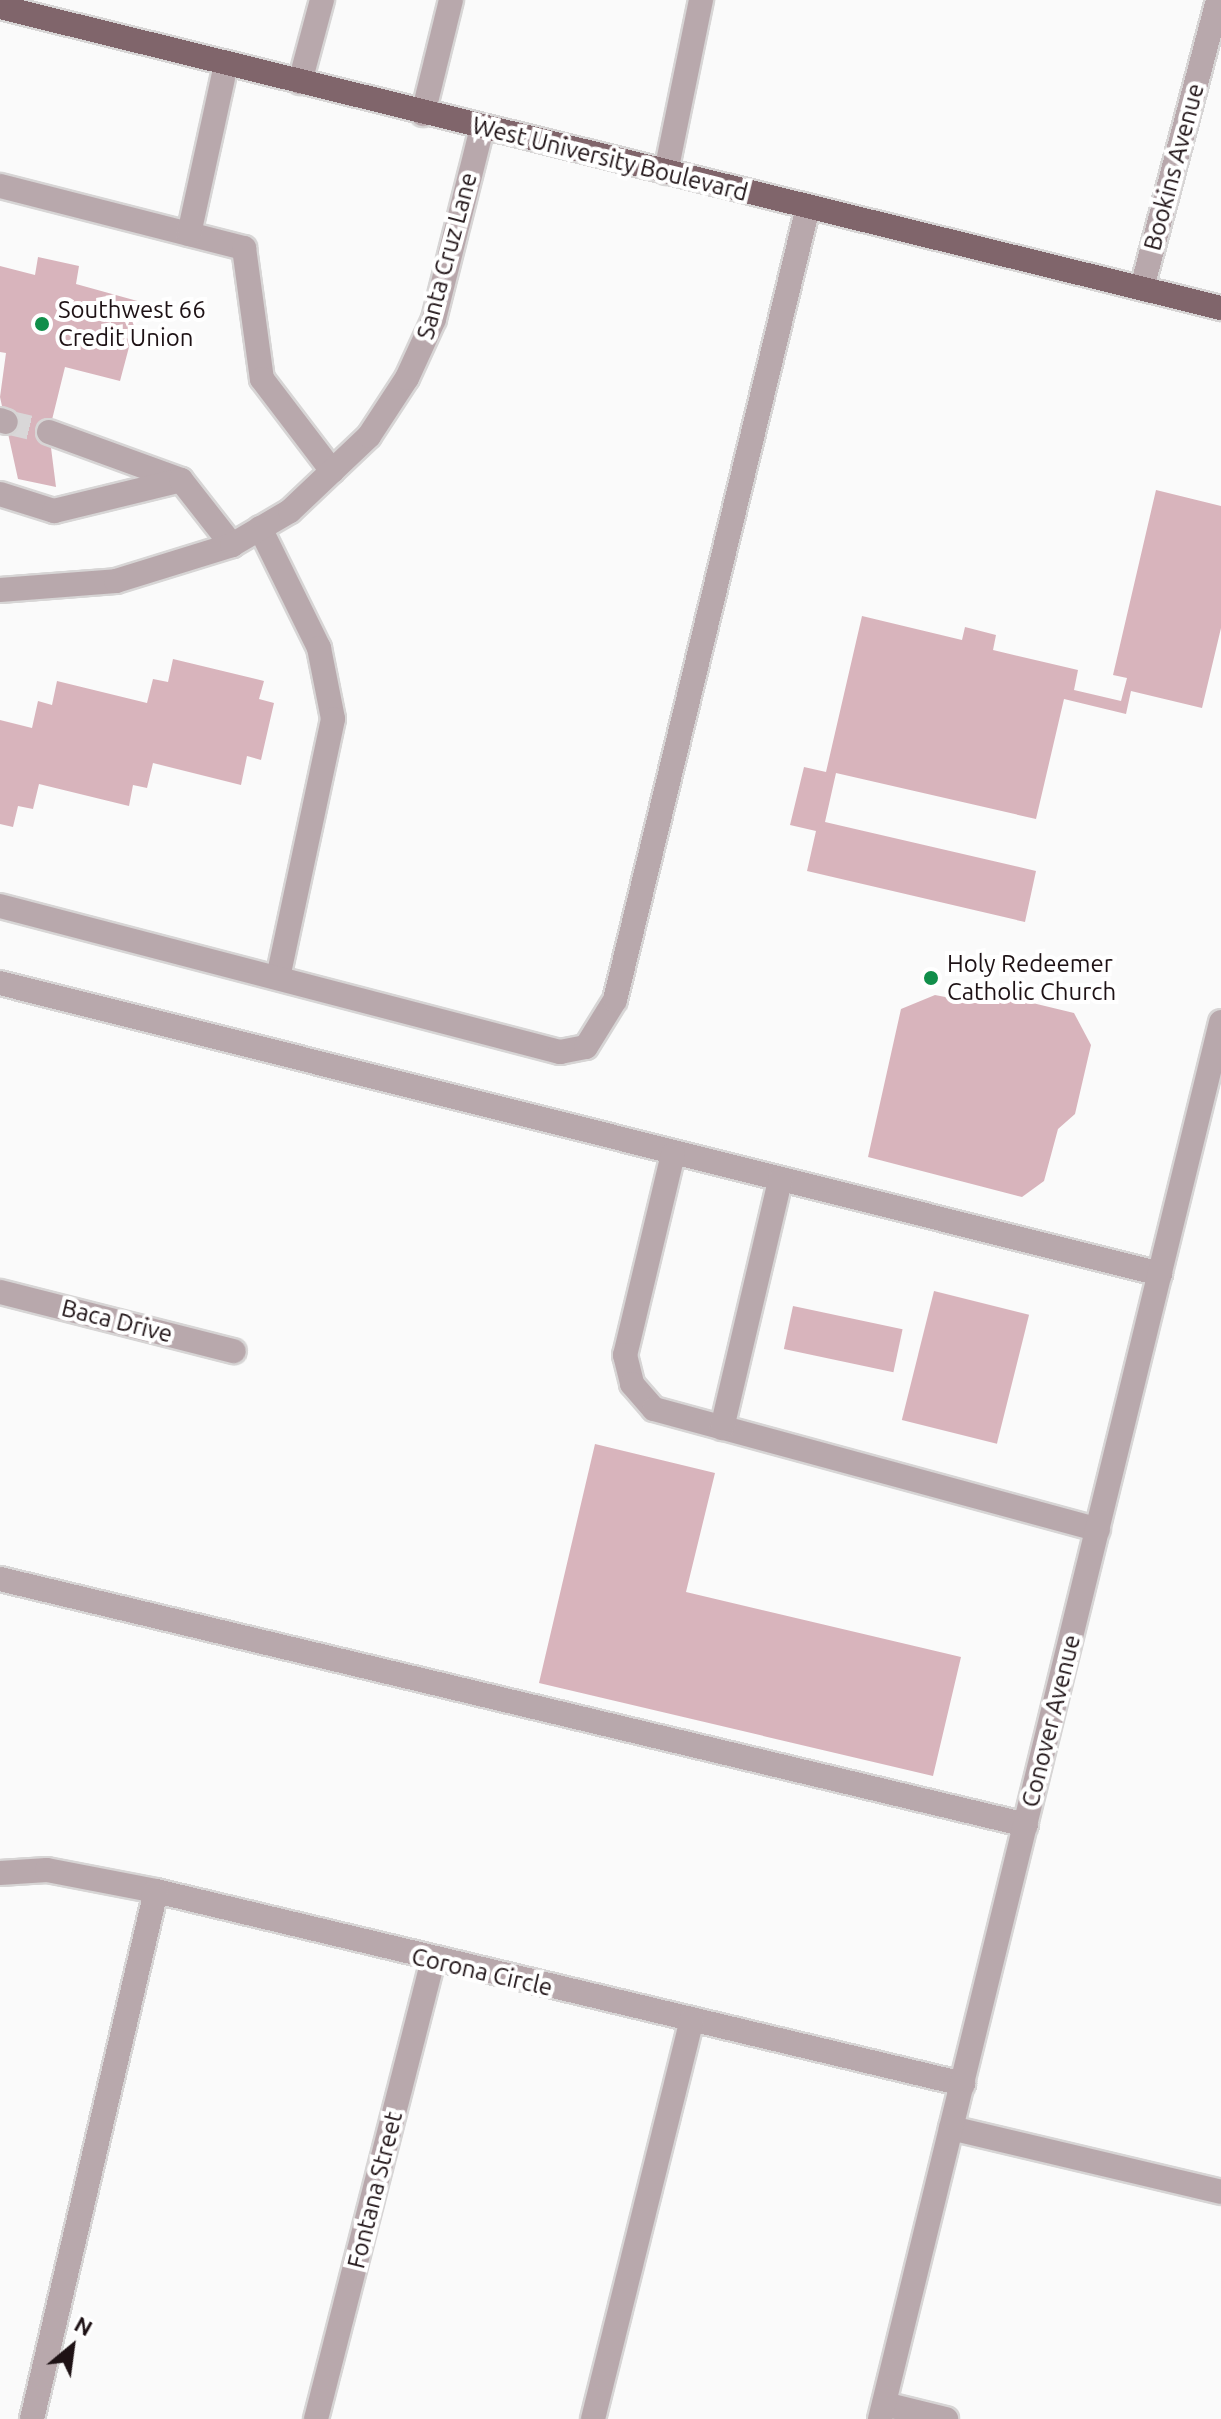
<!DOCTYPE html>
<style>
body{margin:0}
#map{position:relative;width:1221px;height:2419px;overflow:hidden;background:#fafafa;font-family:Ubuntu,sans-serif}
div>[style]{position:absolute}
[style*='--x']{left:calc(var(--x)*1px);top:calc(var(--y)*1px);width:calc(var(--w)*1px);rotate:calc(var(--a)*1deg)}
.building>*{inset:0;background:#d8b4bc;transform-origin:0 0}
.minor-tunnel>*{height:24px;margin-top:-12px;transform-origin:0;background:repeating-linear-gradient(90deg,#d9d7d8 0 24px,transparent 0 36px)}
.roads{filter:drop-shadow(2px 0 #d7d5d5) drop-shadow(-2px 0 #d7d5d5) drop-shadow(0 2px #d7d5d5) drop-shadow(0 -2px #d7d5d5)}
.minor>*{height:24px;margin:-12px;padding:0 12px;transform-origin:12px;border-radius:12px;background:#b8a8ac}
.major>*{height:24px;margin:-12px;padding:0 12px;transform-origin:12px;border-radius:12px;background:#80656b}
.dots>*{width:22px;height:22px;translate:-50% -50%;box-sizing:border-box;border:4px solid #fff;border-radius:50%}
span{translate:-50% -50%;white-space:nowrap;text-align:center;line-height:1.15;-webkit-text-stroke:8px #fff;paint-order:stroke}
.street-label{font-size:24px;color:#1e1215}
.poi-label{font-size:24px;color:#1e1215}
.left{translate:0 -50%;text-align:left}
.north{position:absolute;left:32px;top:2307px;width:80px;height:80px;-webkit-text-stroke:6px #fff;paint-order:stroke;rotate:29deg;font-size:22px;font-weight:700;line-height:32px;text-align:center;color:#1e1215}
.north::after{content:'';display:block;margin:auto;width:28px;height:36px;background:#1e1215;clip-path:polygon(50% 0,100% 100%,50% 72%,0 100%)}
</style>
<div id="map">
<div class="building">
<i style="clip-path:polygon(38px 257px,79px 266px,76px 284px,141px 302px,120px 381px,65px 367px,49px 432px,56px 487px,18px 479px,0 397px,6px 353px,0 352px,0 266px,35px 275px)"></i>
<i style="clip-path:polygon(1156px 490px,1221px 506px,1221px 628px,1202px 708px,1131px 691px,1126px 714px,1064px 699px,1036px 819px,836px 773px,825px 822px,1036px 871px,1025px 922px,807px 871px,816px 831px,790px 825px,804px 767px,826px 772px,862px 616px,962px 640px,965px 627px,996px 635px,993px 650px,1078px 670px,1074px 690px,1121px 701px,1127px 678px,1113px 675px)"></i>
<i style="clip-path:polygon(173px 659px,264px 681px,259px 699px,274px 703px,261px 760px,247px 756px,241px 785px,153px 763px,147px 788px,133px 785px,129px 806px,39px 784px,33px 809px,18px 806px,13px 827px,0 824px,0 720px,32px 728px,38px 701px,52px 705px,57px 681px,147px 703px,153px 679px,168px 682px)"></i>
<i style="clip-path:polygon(995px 994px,1074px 1013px,1091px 1045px,1075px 1114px,1058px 1129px,1044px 1181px,1022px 1197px,868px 1157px,901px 1009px,935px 995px,981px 1004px)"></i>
<i style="left:934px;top:1291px;width:98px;height:133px;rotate:14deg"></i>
<i style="left:793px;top:1306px;width:112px;height:44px;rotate:12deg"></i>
<i style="clip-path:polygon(595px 1444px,715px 1473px,686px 1592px,961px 1657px,933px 1776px,539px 1683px)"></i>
</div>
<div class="minor-tunnel">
<i style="--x:6;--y:422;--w:44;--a:13.1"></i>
</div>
<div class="roads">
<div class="minor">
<i style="--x:300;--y:82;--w:85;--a:-75"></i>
<i style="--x:423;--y:114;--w:117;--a:-76.2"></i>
<i style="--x:666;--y:172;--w:176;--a:-78.5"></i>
<i style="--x:0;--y:186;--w:252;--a:14.3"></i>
<i style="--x:244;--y:248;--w:132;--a:82.2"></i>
<i style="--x:262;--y:379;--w:116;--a:52.7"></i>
<i style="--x:189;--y:234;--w:174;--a:-77.7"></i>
<i style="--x:1142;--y:288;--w:298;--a:-75.2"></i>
<i style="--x:0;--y:420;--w:6;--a:18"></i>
<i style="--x:49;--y:432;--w:140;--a:20"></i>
<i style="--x:0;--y:494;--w:57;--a:17.5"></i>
<i style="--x:54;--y:511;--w:131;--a:-13.7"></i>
<i style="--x:181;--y:480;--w:83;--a:51.9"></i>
<i style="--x:260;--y:528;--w:134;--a:63.8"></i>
<i style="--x:319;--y:648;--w:72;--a:78.8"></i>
<i style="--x:333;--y:719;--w:264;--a:102"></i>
<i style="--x:0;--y:590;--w:116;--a:-4.4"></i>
<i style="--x:116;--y:581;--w:121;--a:-17.2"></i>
<i style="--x:232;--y:545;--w:67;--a:-30.4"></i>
<i style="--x:290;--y:511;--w:109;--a:-43.5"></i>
<i style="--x:369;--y:436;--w:69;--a:-56.8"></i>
<i style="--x:407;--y:378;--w:65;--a:-65.4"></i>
<i style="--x:434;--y:319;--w:197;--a:-75.9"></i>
<i style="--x:0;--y:906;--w:579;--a:14.61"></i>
<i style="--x:560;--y:1052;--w:26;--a:-11"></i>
<i style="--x:586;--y:1047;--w:55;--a:-58.3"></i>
<i style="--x:615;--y:1000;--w:816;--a:-76.32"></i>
<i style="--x:0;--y:983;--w:1196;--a:14.08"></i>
<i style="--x:673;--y:1154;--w:207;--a:103.4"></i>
<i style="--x:625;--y:1355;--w:30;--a:76"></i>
<i style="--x:632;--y:1384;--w:33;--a:49"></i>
<i style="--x:654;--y:1409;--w:460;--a:15.2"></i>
<i style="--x:0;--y:1292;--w:241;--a:14.2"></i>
<i style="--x:722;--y:1428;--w:254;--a:-76.8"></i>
<i style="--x:0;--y:1579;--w:1055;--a:13.48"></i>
<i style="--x:0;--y:1873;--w:47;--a:-3.7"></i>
<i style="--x:47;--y:1870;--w:111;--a:10.9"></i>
<i style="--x:156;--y:1891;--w:830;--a:13.45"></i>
<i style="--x:951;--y:2128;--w:277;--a:13.3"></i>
<i style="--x:884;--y:2404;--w:64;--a:13.6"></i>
<i style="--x:32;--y:2419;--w:542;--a:-76.78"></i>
<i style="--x:316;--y:2419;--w:474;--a:-75.7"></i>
<i style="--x:593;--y:2419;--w:411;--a:-76.1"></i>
<i style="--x:880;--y:2419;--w:1438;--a:-76.28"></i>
</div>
<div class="major">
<i style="--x:0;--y:7;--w:1258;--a:13.85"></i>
</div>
</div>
<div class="dots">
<i style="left:42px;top:324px;background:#118e4a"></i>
<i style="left:931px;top:978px;background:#118e4a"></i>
</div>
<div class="street-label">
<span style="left:610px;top:159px;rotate:14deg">West University Boulevard</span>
<span style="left:1174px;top:167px;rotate:-75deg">Bookins Avenue</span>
<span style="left:447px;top:256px;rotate:-75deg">Santa Cruz Lane</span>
<span style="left:117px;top:1321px;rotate:14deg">Baca Drive</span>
<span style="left:1051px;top:1721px;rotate:-76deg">Conover Avenue</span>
<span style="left:482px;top:1972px;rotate:13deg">Corona Circle</span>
<span style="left:375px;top:2190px;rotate:-76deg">Fontana Street</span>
</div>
<div class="poi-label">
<span class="left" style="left:58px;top:324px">Southwest 66<br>Credit Union</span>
<span class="left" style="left:947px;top:978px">Holy Redeemer<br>Catholic Church</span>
</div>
<div class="north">N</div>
</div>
